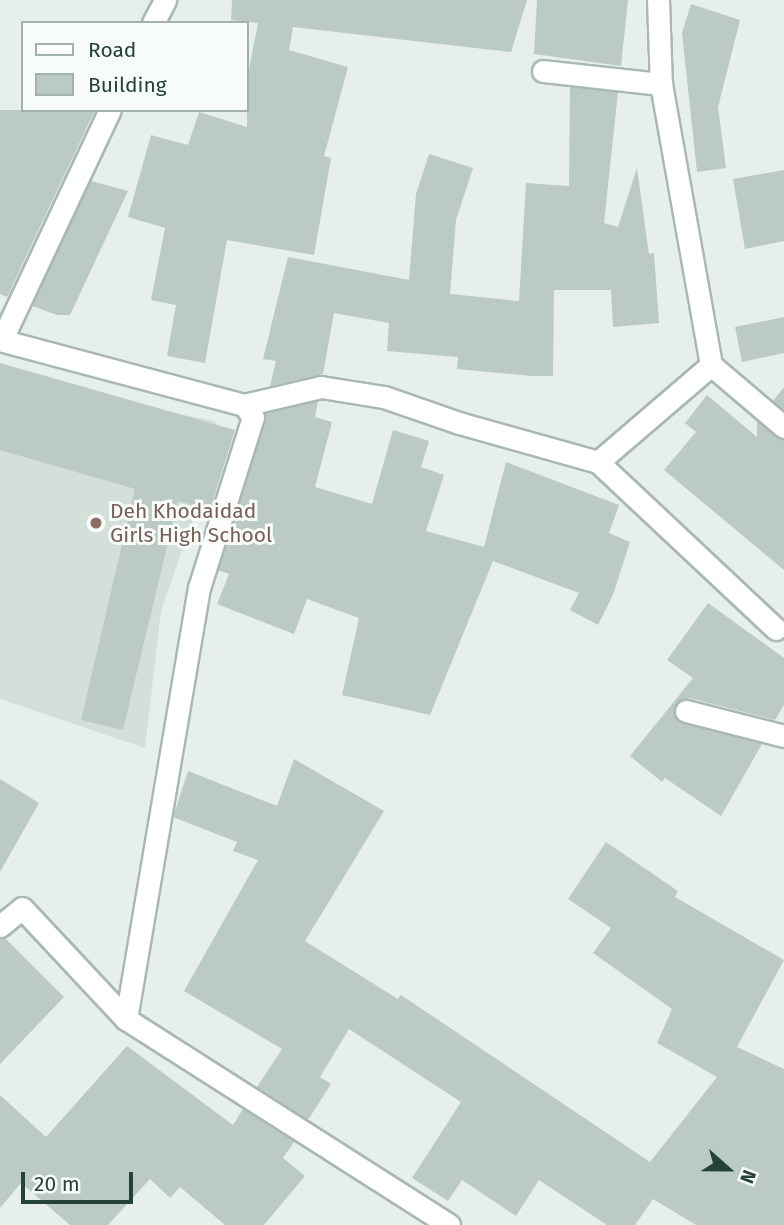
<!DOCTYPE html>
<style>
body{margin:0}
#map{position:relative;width:784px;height:1225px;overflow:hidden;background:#e6efeb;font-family:"Fira Sans",sans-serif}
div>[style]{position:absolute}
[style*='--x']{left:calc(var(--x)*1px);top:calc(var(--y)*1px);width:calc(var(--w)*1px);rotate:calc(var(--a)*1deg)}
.built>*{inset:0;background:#d4dfda}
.building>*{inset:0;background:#bbcac4}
.roads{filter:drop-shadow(2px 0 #a8b8b2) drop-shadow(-2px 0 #a8b8b2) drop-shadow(0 2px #a8b8b2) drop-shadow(0 -2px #a8b8b2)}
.minor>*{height:21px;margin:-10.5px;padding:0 10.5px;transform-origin:10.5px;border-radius:10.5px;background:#fff}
.dots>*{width:19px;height:19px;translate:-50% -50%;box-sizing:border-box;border:4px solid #f7fbf9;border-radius:50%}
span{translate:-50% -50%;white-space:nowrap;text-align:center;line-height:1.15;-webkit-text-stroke:6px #f7fbf9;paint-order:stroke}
.education-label{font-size:21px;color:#785e54}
.left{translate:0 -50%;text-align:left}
.legend{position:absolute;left:21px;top:21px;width:228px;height:91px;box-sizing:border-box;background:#f7fbf9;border:2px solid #a3b1ad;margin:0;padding:9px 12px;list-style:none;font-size:21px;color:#24423a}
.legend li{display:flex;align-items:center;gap:14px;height:35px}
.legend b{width:35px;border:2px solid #a3b1ad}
.north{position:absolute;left:693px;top:1134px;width:70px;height:70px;-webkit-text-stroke:5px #f7fbf9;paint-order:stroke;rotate:111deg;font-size:19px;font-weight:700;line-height:28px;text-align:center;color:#24423a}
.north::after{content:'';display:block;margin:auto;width:24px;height:32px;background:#24423a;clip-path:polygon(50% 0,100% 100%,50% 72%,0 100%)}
.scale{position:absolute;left:21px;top:1172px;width:112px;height:32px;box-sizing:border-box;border:4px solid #24423a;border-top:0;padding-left:9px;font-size:21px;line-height:24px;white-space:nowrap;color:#24423a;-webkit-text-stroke:5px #f7fbf9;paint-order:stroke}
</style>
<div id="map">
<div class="built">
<i style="clip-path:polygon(0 379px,215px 421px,222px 434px,161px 611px,145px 748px,0 699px)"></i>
</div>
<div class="building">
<i style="clip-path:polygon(232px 0,527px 0,511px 52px,293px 27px,289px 50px,348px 67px,324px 156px,331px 158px,314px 255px,227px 240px,205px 363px,167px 356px,176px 305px,151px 300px,165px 228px,128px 217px,151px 135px,188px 145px,199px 112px,247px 127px,247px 80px,258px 23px,231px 20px)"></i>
<i style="clip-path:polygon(537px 0,628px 0,621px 66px,534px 54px)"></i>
<i style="clip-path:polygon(691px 4px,740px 20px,718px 107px,726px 168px,697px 172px,682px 33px)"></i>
<i style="clip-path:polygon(570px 87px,618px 92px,604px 223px,618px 227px,637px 168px,649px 254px,654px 253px,659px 323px,613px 327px,611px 290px,554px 290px,553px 376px,532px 376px,457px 369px,458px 357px,387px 351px,389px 323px,334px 313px,323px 374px,270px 386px,276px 361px,263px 359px,288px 257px,409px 280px,416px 194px,429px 154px,473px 168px,456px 220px,450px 294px,519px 301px,526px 183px,569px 186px)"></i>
<i style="clip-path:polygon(0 110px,95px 110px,7px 297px,0 294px)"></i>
<i style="clip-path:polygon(784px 170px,784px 241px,745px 249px,733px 179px)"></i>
<i style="clip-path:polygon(91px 181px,128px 191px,70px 315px,57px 315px,32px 306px)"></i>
<i style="clip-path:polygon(784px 317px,784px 353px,742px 362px,735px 327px)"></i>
<i style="clip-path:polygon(0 363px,235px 430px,210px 510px,178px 501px,123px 730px,81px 720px,135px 489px,0 450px)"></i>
<i style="clip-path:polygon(784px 387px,784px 410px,773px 401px)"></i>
<i style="clip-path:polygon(707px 395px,757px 437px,757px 421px,784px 440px,784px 570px,664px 470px,696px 432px,685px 423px)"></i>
<i style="clip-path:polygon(318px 401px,315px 417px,332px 422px,315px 487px,372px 504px,393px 430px,429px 441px,421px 467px,444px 475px,426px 531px,484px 547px,506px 462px,619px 505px,609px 533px,630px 542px,613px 595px,598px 625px,570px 610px,579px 593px,493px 561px,430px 715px,342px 695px,359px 618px,307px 599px,294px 634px,217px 604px,229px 574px,218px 570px,265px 413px)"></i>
<i style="clip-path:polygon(708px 603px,784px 658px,784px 705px,775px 720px,689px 698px,674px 707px,674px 715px,682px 723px,762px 744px,721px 816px,665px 778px,662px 782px,630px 756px,693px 678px,667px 660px)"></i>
<i style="clip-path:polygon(294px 759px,384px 811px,305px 941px,398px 999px,401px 995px,650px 1162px,717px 1077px,657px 1043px,672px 1009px,593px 953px,611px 928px,568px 899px,606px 842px,678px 891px,675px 897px,784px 960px,737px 1047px,784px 1069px,784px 1225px,696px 1225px,653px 1199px,635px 1225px,607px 1225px,539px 1180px,516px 1216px,462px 1180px,448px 1201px,412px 1178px,461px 1102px,349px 1029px,320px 1077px,331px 1084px,308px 1120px,257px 1087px,282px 1049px,184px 991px,258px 860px,233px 851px,237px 842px,173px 817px,188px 771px,277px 806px)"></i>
<i style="clip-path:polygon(0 779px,39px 803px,0 872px)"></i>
<i style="clip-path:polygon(5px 938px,64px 997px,0 1064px,0 939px)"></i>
<i style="clip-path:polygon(127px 1046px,233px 1125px,243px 1109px,294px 1142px,283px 1158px,305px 1176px,264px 1225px,225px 1225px,180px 1187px,170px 1198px,150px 1179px,108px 1225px,70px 1225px,21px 1183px,0 1208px,0 1095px,46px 1137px)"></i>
</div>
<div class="roads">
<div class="minor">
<i style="--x:658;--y:0;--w:84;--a:88"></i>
<i style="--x:661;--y:84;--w:285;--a:79.9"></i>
<i style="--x:711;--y:365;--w:96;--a:40.3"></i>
<i style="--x:153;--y:23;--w:26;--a:-62"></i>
<i style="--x:543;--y:71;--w:119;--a:6.3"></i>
<i style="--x:2;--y:339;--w:253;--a:-64.8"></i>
<i style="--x:0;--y:340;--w:253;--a:14.9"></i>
<i style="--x:244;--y:405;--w:79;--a:-13.2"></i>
<i style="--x:321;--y:387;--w:64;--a:9"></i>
<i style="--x:384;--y:397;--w:79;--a:19.1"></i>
<i style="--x:459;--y:423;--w:144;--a:15.7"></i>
<i style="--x:598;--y:462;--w:149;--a:-40.6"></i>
<i style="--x:598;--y:462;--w:244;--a:43.2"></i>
<i style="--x:686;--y:711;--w:101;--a:14.3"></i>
<i style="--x:0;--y:926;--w:28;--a:-39"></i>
<i style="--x:22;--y:908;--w:152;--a:46.9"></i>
<i style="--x:126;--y:1019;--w:383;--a:32.5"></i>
<i style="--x:126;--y:1019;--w:437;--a:-80.4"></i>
<i style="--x:199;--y:588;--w:179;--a:-72.5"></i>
<i style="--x:253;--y:417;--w:15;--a:-127"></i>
</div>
</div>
<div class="dots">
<i style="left:96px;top:523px;background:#8d6e63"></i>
</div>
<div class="education-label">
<span class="left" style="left:110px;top:523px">Deh Khodaidad<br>Girls High School</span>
</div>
<ul class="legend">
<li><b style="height:9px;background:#fff"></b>Road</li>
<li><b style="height:19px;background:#bbcac4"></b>Building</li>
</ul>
<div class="north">N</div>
<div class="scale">20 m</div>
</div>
